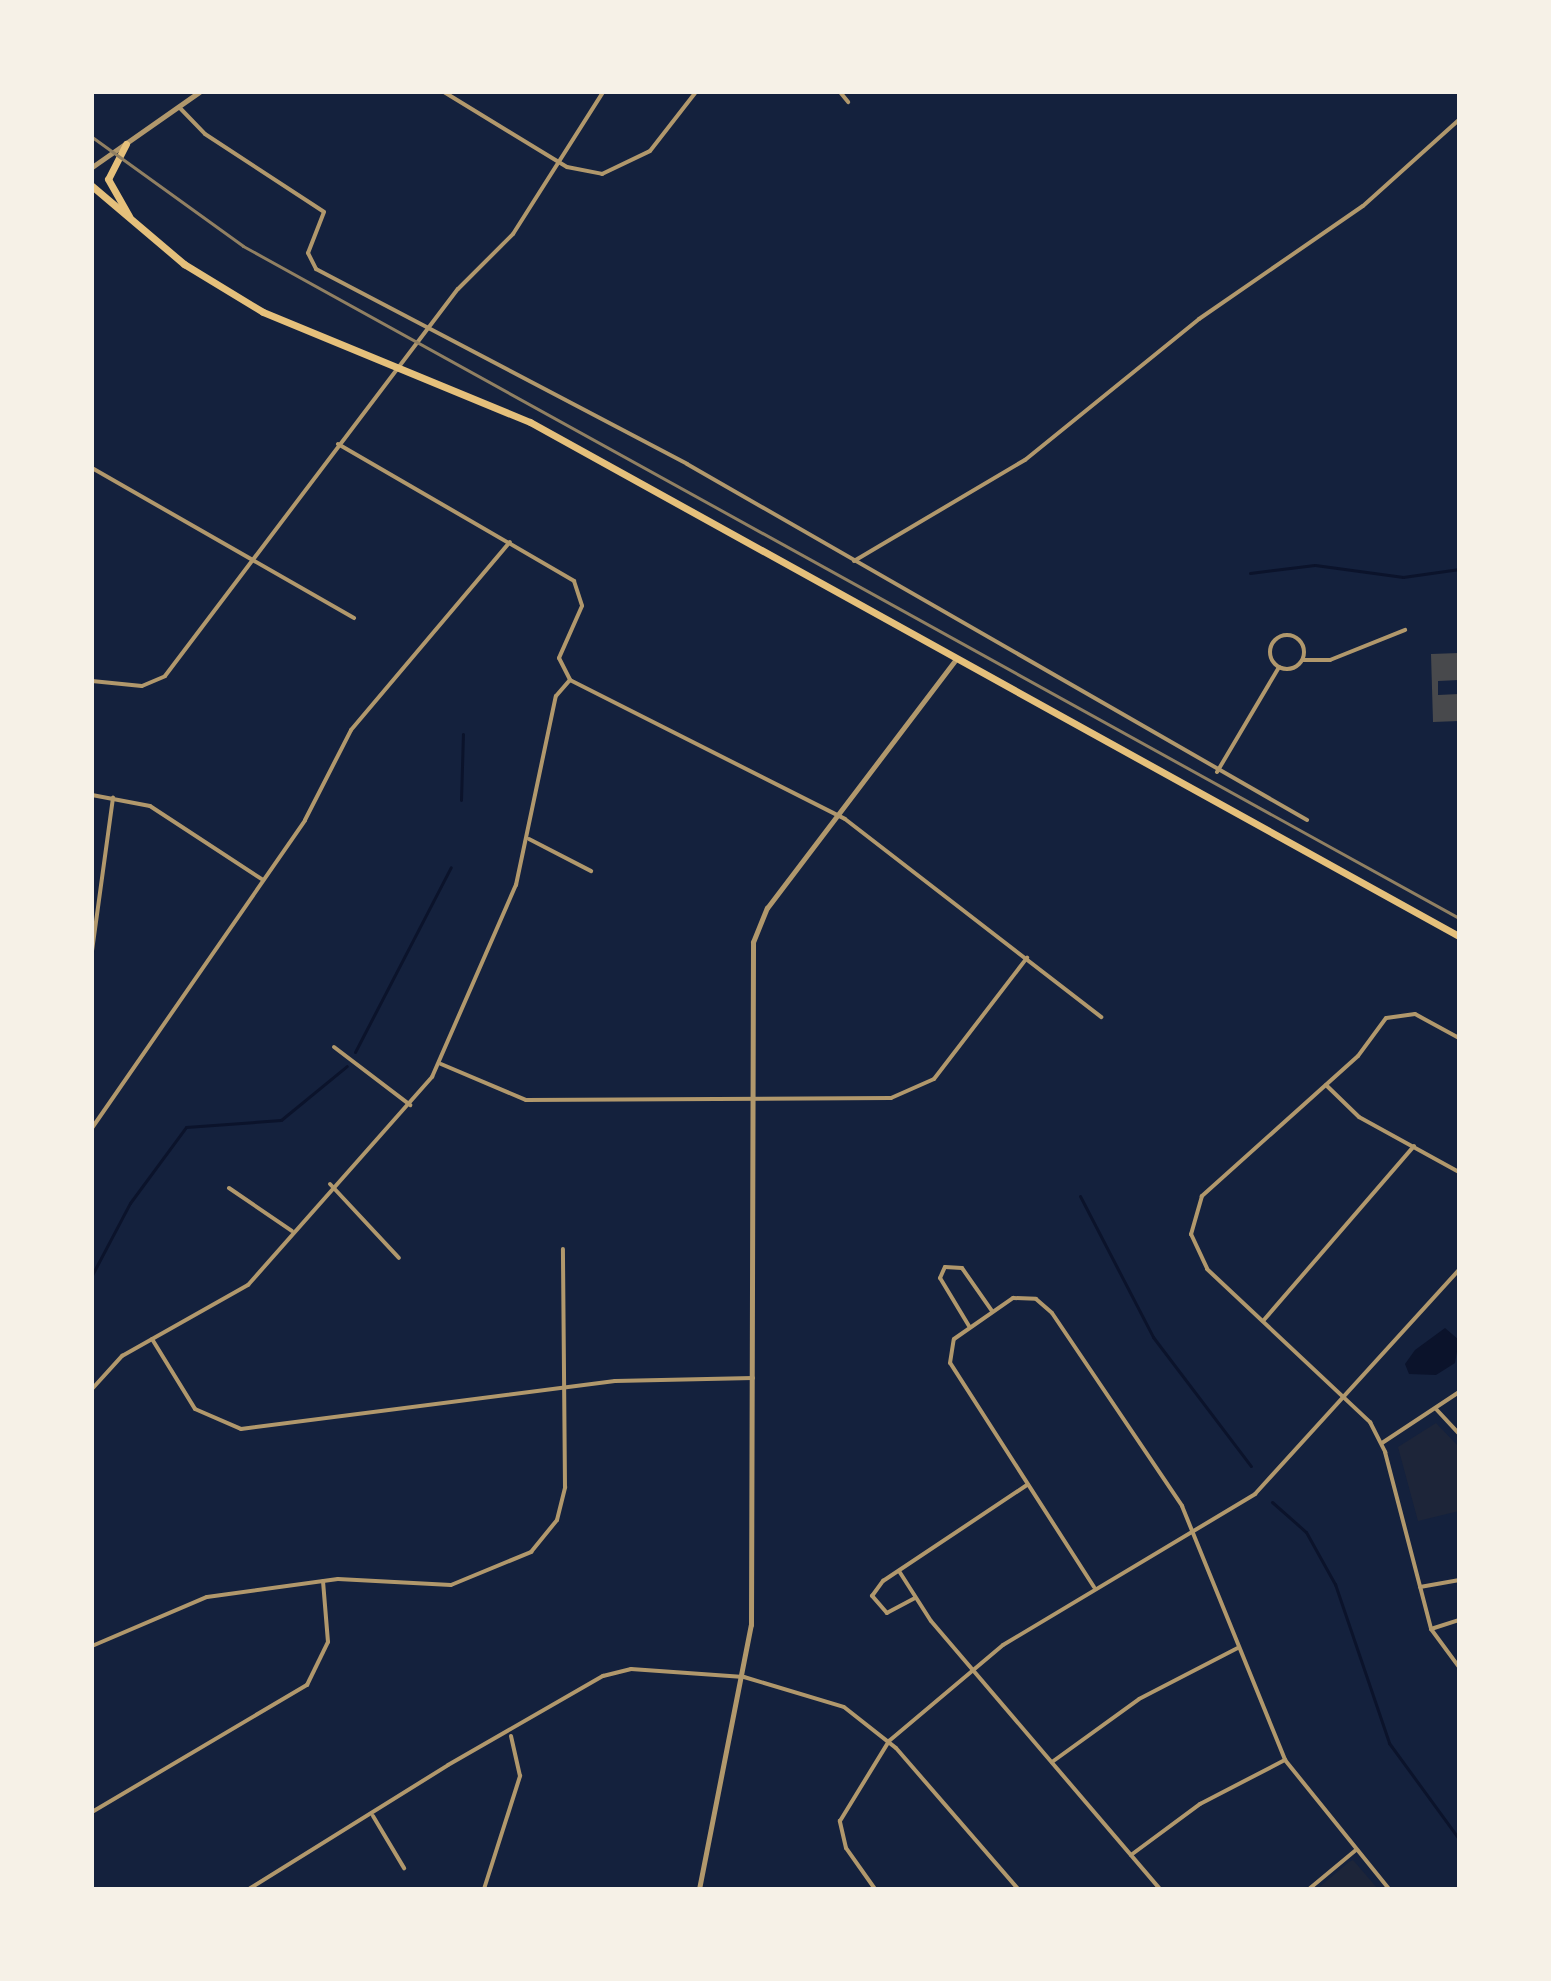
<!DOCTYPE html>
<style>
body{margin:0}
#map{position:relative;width:1551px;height:1981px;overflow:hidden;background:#14213d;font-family:Cabin,sans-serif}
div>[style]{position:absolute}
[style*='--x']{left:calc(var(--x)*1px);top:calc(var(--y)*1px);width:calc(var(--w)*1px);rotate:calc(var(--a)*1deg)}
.green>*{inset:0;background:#1d2539}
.water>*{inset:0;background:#0b132b}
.stream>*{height:3px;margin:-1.5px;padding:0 1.5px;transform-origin:1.5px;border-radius:1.5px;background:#0b132b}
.building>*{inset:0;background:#48494c}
.minor>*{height:4px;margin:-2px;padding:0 2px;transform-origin:2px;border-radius:2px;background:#b1986c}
.minor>.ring{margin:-2px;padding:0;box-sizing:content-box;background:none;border:4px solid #b1986c;border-radius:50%}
.tertiary>*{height:5px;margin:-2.5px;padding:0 2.5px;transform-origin:2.5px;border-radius:2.5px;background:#b1986c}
.primary>*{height:7px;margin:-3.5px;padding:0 3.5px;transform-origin:3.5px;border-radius:3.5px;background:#e5c07b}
.rail>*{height:3px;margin:-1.5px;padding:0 1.5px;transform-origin:1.5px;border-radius:1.5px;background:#918062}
span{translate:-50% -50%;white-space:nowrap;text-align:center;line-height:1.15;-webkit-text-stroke:8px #f6f1e7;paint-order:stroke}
.frame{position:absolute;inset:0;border:94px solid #f6f1e7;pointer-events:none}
</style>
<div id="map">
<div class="green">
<i style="clip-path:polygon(1436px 1423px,1459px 1447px,1459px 1511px,1418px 1521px,1398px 1447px)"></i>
<i style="clip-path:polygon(1353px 1860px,1378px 1889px,1317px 1889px,1349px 1862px)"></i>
</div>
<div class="water">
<i style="clip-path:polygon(1445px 1328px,1459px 1340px,1455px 1363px,1436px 1375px,1409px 1374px,1405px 1364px,1415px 1350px)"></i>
</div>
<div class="stream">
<i style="--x:1250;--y:573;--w:65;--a:-7"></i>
<i style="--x:1315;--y:565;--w:89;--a:7.8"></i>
<i style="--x:1403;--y:577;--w:57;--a:-8.1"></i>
<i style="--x:461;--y:800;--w:66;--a:-88.3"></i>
<i style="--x:355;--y:1052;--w:208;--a:-62.6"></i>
<i style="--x:1080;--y:1196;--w:159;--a:62.6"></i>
<i style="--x:1153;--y:1337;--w:162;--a:52.8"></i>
<i style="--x:92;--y:1275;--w:81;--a:-62.2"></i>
<i style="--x:130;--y:1203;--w:94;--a:-53.6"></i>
<i style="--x:186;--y:1127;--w:95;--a:-4.2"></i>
<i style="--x:281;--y:1120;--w:85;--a:-39.3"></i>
<i style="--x:1272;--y:1502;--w:45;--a:41.4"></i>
<i style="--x:1306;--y:1532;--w:60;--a:60.9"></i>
<i style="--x:1335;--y:1584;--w:168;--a:71.2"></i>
<i style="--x:1389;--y:1743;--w:119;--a:53.9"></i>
</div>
<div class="building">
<i style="clip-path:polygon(1459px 653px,1459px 680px,1438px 681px,1438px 695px,1459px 694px,1459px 721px,1433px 722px,1431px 654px)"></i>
</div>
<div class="minor">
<i style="--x:444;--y:92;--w:144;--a:31.4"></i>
<i style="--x:567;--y:167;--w:36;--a:11"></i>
<i style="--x:602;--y:174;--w:53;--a:-25.6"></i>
<i style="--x:650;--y:151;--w:75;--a:-52.1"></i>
<i style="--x:840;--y:92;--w:13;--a:51"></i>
<i style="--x:179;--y:107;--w:37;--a:46"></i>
<i style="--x:205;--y:134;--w:142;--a:33.2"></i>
<i style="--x:324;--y:212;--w:44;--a:111.3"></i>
<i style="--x:308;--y:253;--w:18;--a:63"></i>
<i style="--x:316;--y:269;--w:419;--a:27.7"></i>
<i style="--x:687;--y:464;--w:715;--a:29.86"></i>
<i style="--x:338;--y:444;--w:273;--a:30.1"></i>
<i style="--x:574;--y:581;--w:26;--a:72"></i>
<i style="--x:582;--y:606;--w:57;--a:113.9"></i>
<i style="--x:559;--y:658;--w:25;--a:63"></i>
<i style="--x:570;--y:680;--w:308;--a:26.8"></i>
<i style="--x:845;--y:819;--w:324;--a:37.7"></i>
<i style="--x:92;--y:468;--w:302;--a:29.8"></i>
<i style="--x:854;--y:561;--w:199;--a:-30.6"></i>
<i style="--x:1025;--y:460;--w:224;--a:-39"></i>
<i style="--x:1199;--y:319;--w:199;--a:-34.6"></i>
<i style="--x:1363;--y:206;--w:129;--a:-41.9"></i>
<i class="ring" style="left:1270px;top:635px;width:30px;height:30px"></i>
<i style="--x:1303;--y:660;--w:27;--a:0"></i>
<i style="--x:1330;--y:660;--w:81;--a:-21.8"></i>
<i style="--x:92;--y:681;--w:50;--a:5.7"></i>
<i style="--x:142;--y:686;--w:25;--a:-23"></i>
<i style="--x:165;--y:676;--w:485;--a:-52.9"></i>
<i style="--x:458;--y:289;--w:78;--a:-45"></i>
<i style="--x:513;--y:234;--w:168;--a:-57.6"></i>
<i style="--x:1217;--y:772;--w:122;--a:-59.4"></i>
<i style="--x:92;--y:795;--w:59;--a:10.7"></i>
<i style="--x:150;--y:806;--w:135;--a:33.2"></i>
<i style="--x:529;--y:839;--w:70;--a:27.3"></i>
<i style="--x:92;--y:951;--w:155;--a:-82.2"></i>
<i style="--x:1459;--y:1038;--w:50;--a:-151.4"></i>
<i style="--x:1415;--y:1014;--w:29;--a:172"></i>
<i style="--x:1386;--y:1018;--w:47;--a:126.4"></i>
<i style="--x:1358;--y:1056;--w:210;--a:138.1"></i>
<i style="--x:1202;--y:1196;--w:40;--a:106"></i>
<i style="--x:1191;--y:1234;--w:38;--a:65"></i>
<i style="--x:1207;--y:1269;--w:224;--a:43.2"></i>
<i style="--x:1370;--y:1422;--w:34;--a:63"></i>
<i style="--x:1385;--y:1452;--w:183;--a:75.4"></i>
<i style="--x:1431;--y:1629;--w:47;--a:53.6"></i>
<i style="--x:334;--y:1047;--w:96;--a:37.3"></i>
<i style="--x:441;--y:1064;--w:92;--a:23"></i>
<i style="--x:526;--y:1100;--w:365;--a:-0.3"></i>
<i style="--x:891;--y:1098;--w:47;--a:-23.8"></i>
<i style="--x:934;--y:1079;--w:153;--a:-52.5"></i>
<i style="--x:1326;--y:1085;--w:46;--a:44.1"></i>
<i style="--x:1359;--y:1117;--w:114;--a:28.8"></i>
<i style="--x:92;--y:1128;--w:374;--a:-55.3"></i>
<i style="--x:305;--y:820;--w:101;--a:-62.9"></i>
<i style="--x:351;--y:730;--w:246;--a:-49.8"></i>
<i style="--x:330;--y:1184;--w:101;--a:47"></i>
<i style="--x:229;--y:1188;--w:76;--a:34.3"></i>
<i style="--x:1263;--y:1321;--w:231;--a:-49.2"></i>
<i style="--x:969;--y:1326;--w:56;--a:-121.1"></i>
<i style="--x:940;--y:1278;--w:12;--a:-66"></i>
<i style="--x:945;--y:1267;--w:17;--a:3"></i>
<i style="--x:962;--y:1268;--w:52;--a:55.1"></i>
<i style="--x:152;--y:1339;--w:82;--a:58.4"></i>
<i style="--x:195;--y:1409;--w:50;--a:23.5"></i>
<i style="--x:241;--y:1429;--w:377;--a:-7.3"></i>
<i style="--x:615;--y:1381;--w:138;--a:-1.2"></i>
<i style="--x:92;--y:1389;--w:45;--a:-47.7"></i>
<i style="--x:122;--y:1356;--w:145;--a:-29.4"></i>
<i style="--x:248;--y:1285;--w:278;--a:-48.5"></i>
<i style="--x:432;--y:1077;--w:210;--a:-66.4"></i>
<i style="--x:516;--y:885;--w:193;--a:-78.1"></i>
<i style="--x:556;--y:696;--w:21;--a:-49"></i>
<i style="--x:1436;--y:1409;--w:34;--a:47"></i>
<i style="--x:1382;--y:1443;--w:92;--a:-33.5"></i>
<i style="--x:899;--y:1571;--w:59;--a:57.4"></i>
<i style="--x:931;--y:1621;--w:353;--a:49.5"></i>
<i style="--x:1094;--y:1587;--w:266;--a:-122.7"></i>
<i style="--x:950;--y:1363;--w:24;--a:-81"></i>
<i style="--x:954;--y:1339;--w:72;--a:-34.8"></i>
<i style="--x:1013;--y:1298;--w:23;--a:2"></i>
<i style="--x:1036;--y:1299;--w:21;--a:41"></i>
<i style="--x:1052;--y:1313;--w:233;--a:56"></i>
<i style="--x:1182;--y:1506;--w:274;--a:67.9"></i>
<i style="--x:1285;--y:1760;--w:166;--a:51.1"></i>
<i style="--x:1420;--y:1587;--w:40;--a:-10"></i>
<i style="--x:915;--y:1598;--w:32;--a:152"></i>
<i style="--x:887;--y:1613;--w:23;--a:-131"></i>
<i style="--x:872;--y:1596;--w:19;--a:-54"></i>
<i style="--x:883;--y:1581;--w:173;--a:-33.7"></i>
<i style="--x:1431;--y:1629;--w:29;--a:-18"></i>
<i style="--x:92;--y:1646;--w:125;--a:-23.1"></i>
<i style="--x:207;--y:1597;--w:132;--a:-7.8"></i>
<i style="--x:338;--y:1579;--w:113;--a:3"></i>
<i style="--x:451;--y:1585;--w:87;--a:-22.4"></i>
<i style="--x:531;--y:1552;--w:41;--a:-50.9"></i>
<i style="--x:557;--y:1520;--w:34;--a:-76"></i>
<i style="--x:565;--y:1487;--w:238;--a:-90.5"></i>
<i style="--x:1052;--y:1762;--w:107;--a:-35.9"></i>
<i style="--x:1139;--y:1699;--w:111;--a:-27.3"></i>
<i style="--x:92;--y:1812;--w:250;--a:-30.6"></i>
<i style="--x:307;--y:1685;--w:48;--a:-64"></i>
<i style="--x:328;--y:1642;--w:61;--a:-94.7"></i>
<i style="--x:373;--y:1816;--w:61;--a:59.2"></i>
<i style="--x:1131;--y:1855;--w:86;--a:-36.5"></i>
<i style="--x:1200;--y:1804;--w:96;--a:-27.4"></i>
<i style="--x:249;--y:1889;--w:234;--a:-31.9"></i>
<i style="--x:448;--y:1765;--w:179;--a:-29.9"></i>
<i style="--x:603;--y:1676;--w:29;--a:-14"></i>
<i style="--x:631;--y:1669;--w:113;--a:4"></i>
<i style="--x:744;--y:1677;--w:104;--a:16.7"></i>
<i style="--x:844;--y:1707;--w:66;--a:38.3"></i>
<i style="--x:896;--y:1748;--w:186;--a:49.1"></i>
<i style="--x:484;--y:1889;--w:119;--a:-72.3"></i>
<i style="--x:520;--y:1776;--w:41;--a:-102.7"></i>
<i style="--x:875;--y:1889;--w:50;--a:-125.3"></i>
<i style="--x:846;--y:1848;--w:28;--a:-103"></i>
<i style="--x:840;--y:1821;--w:94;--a:-58.5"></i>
<i style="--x:889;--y:1741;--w:149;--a:-40.1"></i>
<i style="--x:1003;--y:1645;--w:294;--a:-30.9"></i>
<i style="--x:1255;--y:1494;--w:303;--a:-47.7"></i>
<i style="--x:1309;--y:1889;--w:61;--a:-39.7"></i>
</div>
<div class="tertiary">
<i style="--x:92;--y:167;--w:131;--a:-35"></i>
<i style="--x:699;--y:1889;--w:269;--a:-78.9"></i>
<i style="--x:751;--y:1625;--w:683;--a:-89.83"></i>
<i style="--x:753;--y:942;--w:37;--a:-68"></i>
<i style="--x:767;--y:908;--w:313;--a:-52.8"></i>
</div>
<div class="primary">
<i style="--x:126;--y:144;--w:39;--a:117"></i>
<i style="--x:108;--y:179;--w:43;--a:60.4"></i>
<i style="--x:92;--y:186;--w:121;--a:40.3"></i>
<i style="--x:184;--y:264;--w:92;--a:31.3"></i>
<i style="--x:263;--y:312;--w:289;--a:22.4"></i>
<i style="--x:530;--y:422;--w:1062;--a:28.96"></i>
</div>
<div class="rail">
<i style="--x:92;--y:137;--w:186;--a:35.8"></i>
<i style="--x:243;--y:246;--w:1389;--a:28.93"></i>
</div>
<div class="frame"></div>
</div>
